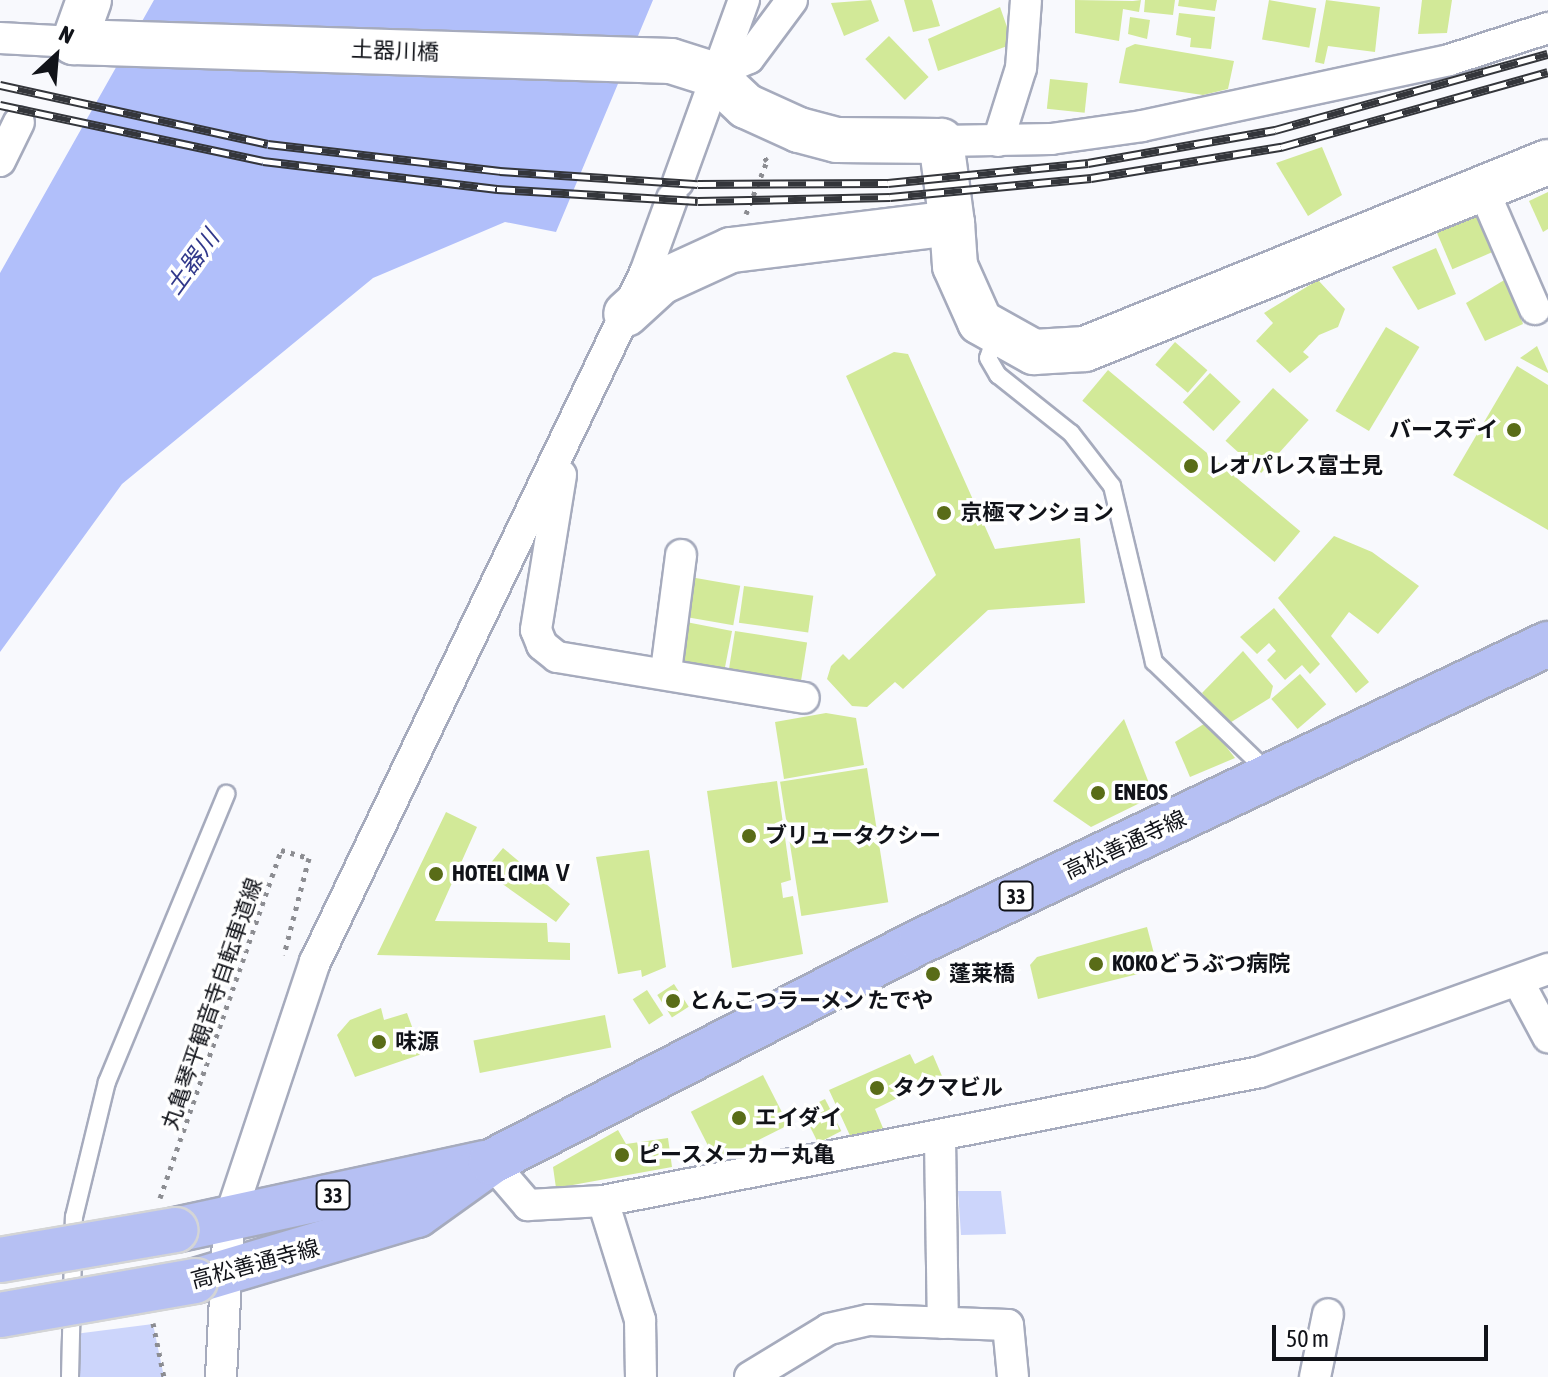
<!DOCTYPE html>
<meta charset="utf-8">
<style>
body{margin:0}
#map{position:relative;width:1548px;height:1377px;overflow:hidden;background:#f8f9fd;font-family:"Asap Condensed","Noto Sans JP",sans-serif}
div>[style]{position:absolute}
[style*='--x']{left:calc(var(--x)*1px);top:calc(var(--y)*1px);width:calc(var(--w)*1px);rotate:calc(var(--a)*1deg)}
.green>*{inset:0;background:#ccd5fb}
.water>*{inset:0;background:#b1bffa}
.building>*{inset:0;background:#d2e998;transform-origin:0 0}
.path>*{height:5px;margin-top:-2.5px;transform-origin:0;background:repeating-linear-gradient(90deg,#8c8d92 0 4px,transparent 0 10px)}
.roads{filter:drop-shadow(2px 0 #a6abbd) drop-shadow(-2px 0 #a6abbd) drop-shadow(0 2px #a6abbd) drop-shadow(0 -2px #a6abbd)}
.lane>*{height:16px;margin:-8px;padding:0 8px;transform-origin:8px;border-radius:8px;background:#fff}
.street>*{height:30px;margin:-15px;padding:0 15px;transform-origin:15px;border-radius:15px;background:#fff}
.secondary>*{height:44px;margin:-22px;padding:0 22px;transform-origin:22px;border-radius:22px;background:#fff}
.primary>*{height:44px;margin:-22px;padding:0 22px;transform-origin:22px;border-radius:22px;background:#b6c0f3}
.rail>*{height:9px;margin-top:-4.5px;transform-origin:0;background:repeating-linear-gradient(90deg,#fff 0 18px,#34363b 0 36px);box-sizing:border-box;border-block:2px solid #34363b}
.bridges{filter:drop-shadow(2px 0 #d4d5d6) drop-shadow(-2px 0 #d4d5d6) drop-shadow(0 2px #d4d5d6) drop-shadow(0 -2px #d4d5d6)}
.primary-bridge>*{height:44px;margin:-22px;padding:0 22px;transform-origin:22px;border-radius:22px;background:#b6c0f3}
.dots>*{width:22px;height:22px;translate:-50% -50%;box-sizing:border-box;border:4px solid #fff;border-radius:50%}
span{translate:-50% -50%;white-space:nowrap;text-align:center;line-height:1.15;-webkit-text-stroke:7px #fff;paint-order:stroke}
.shield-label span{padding:2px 6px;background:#fff;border:2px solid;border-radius:6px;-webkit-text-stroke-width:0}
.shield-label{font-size:20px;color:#111319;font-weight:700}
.street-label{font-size:22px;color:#111319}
.poi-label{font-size:22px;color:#111319;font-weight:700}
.right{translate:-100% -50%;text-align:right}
.left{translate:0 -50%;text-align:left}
.water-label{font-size:24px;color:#31388b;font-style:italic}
.north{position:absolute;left:16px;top:16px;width:80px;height:80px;-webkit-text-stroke:6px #fff;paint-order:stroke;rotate:26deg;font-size:22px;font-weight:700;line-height:32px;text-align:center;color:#111319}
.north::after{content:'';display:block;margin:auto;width:28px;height:36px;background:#111319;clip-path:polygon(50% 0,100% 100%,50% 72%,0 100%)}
.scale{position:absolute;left:1272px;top:1325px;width:216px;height:36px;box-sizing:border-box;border:4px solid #111319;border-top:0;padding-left:10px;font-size:24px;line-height:28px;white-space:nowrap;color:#111319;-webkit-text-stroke:6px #fff;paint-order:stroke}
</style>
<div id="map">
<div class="green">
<i style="clip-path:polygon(958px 1191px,1001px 1191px,1006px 1234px,961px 1235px)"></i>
<i style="clip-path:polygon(153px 1324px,164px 1377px,70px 1377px,67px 1335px)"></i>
</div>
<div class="water">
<i style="clip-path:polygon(154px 0,653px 0,556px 232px,505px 222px,373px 278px,122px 484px,0 652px,0 273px)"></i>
</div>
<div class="building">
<i style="clip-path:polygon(871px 0,879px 21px,844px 36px,831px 3px)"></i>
<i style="clip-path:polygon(904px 0,932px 0,940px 26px,913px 32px)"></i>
<i style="clip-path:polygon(1075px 0,1133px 1px,1141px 0,1139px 12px,1123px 9px,1119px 41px,1075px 33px)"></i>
<i style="clip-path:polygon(1145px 0,1175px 0,1173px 15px,1144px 12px)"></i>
<i style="clip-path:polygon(1179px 0,1217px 0,1215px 11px,1178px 6px)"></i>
<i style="left:1269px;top:0;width:48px;height:40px;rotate:10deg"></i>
<i style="clip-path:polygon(1326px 0,1380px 7px,1375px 52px,1328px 46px,1324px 64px,1315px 62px)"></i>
<i style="clip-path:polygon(1422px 0,1452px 0,1447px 33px,1418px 34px)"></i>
<i style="clip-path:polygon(1000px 7px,1013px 44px,938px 71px,928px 39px)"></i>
<i style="clip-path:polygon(1179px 13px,1215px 17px,1211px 49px,1190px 47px,1191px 38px,1176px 35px)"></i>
<i style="clip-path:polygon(1130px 17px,1150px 20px,1147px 39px,1128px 34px)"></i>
<i style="left:889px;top:36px;width:57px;height:33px;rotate:46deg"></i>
<i style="clip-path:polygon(1135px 44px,1234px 61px,1228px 89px,1203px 95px,1119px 83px,1126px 48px)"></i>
<i style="left:1050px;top:79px;width:38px;height:30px;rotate:6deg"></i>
<i style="clip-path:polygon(1322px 147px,1342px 195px,1308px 216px,1276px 163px)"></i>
<i style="clip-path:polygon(1548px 192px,1548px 229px,1543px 232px,1529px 201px)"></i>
<i style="left:1474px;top:210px;width:46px;height:43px;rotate:67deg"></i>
<i style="clip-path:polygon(1436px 248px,1456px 294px,1418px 310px,1392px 267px)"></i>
<i style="clip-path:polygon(1506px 279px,1523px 324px,1485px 341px,1466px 303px)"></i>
<i style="clip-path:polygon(1318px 280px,1345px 309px,1338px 327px,1319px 335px,1303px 352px,1309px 357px,1290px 373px,1256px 341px,1273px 323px,1264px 313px)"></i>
<i style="left:1386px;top:327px;width:39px;height:98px;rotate:31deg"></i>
<i style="left:1175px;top:342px;width:43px;height:30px;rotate:41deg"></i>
<i style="clip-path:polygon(1537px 346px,1548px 371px,1548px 373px,1520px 358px)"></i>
<i style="clip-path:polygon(894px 352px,908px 354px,995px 549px,1080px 538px,1085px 603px,988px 610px,903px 689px,895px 682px,867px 707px,852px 706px,827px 679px,831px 666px,843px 654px,849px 660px,936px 575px,846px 376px)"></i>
<i style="clip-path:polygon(1517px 366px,1548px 385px,1548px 530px,1453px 475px)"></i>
<i style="left:1108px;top:370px;width:251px;height:40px;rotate:40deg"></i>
<i style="left:1210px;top:373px;width:42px;height:40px;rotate:43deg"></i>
<i style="left:1273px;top:388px;width:48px;height:71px;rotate:42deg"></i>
<i style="clip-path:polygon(1334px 536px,1372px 552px,1419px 586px,1378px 634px,1349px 612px,1331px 636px,1369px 682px,1356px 693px,1278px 598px)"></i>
<i style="left:690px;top:577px;width:51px;height:40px;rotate:10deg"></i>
<i style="left:744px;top:586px;width:70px;height:37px;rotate:8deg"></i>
<i style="clip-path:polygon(1274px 608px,1320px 664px,1310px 674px,1302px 665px,1285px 680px,1267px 660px,1276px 651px,1269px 643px,1257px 654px,1240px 637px)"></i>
<i style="left:681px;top:621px;width:52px;height:39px;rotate:11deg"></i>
<i style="left:735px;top:631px;width:73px;height:39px;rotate:9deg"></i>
<i style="clip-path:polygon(1243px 651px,1273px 686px,1270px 698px,1228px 724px,1202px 693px)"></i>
<i style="left:1300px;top:674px;width:40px;height:38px;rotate:49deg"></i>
<i style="clip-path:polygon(826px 713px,856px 718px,864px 765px,784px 779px,775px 722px)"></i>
<i style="clip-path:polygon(1124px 719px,1154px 796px,1091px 827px,1053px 801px)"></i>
<i style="clip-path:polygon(1207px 722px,1235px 758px,1190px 777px,1175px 742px)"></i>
<i style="left:867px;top:768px;width:136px;height:88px;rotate:81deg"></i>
<i style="clip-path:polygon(777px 781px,791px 880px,781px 883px,783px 898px,793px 896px,803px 954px,732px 968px,707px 791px)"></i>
<i style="clip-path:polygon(446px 812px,477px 827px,435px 921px,547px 923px,548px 942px,570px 943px,570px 960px,377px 955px)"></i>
<i style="clip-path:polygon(503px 848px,570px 904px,556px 922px,494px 878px,498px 873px,489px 865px)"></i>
<i style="clip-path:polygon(649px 850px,666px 967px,642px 977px,641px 970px,618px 974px,596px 857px)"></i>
<i style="clip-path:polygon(1147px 927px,1158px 969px,1038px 999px,1030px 965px,1037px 957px)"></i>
<i style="left:674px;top:984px;width:27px;height:20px;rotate:57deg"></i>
<i style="left:647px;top:990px;width:30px;height:17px;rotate:57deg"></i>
<i style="clip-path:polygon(381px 1008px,384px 1020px,407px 1013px,422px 1054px,355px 1077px,337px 1035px,350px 1020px)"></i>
<i style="left:605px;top:1015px;width:33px;height:134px;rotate:79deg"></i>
<i style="clip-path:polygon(910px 1054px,915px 1064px,933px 1055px,942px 1076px,875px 1109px,883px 1128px,852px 1140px,829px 1090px)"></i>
<i style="left:763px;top:1075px;width:56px;height:81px;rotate:63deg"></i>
<i style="left:825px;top:1099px;width:36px;height:26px;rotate:63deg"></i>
<i style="clip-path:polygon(618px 1130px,626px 1144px,668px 1138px,672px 1167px,556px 1188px,553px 1167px)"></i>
</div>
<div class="path">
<i style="--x:746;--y:214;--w:57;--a:-68.4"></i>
<i style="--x:767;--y:161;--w:9;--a:-126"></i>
<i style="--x:160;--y:1198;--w:368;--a:-70.8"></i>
<i style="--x:281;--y:850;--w:29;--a:16"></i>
<i style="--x:309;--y:858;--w:100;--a:104.5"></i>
<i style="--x:153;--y:1323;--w:55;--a:78.5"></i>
</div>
<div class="roads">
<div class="lane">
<i style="--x:996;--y:334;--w:25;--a:108"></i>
<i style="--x:988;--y:358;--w:20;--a:60"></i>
<i style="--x:998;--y:375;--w:93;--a:38.5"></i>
<i style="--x:1071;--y:433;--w:67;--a:52.3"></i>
<i style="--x:1112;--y:486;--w:181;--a:76.6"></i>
<i style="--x:1154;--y:662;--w:158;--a:44"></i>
<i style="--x:70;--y:1377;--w:160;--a:-88.6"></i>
<i style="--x:74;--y:1217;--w:139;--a:-76.3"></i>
<i style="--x:107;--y:1082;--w:312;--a:-67.5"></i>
</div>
<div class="street">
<i style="--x:0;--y:38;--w:74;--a:3.1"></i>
<i style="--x:712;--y:74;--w:40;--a:-23.4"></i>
<i style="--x:749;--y:58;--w:72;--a:-53.4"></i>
<i style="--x:941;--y:141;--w:110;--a:-1"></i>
<i style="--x:1051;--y:139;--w:92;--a:-8.1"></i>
<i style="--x:1142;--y:126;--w:314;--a:-12.1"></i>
<i style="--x:1449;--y:60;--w:104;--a:-17.9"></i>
<i style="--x:998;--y:141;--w:77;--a:-72.5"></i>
<i style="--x:1021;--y:68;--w:68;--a:-85.8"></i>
<i style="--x:0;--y:161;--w:43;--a:-64"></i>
<i style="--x:678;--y:182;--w:194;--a:-70.1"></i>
<i style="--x:1482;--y:187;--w:133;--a:66.5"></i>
<i style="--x:561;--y:475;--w:157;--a:99.2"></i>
<i style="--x:536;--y:630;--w:16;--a:68"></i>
<i style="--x:542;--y:645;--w:19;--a:39"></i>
<i style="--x:557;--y:657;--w:250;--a:9.4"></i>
<i style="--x:666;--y:671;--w:117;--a:-82.6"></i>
<i style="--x:1518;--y:981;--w:64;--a:61.8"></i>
<i style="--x:940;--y:1139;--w:184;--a:89.1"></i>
<i style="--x:491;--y:1162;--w:57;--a:49.3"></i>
<i style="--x:528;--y:1205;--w:75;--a:-3.1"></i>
<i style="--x:603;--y:1201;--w:670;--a:-11.11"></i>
<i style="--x:1260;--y:1072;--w:306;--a:-19.7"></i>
<i style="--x:603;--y:1201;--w:125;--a:72.7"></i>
<i style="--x:640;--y:1320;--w:57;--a:89"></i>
<i style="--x:221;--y:1377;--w:157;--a:-87.1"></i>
<i style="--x:229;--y:1220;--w:272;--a:-71.6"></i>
<i style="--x:315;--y:962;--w:764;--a:-64.41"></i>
<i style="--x:645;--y:273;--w:79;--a:-70"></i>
<i style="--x:750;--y:1377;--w:92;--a:-31.3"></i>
<i style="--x:829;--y:1329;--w:41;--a:-12.7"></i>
<i style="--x:869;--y:1320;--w:139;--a:2.1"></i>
<i style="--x:1008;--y:1325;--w:52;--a:84.5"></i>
<i style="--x:1315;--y:1377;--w:64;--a:-78.3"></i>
</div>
<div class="secondary">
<i style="--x:89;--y:0;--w:45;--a:109.7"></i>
<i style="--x:74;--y:42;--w:597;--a:1.82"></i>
<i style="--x:671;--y:61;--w:43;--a:17.6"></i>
<i style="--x:712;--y:74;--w:47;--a:43.3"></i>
<i style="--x:746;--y:106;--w:58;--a:24.4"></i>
<i style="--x:799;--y:130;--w:39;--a:15"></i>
<i style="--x:837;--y:140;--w:104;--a:0.6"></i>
<i style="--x:941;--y:141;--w:83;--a:82.4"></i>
<i style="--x:952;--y:223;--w:223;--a:173"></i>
<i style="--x:731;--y:250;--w:77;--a:155.4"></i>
<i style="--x:661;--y:282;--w:47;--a:137.6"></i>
<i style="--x:952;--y:223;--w:43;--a:86"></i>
<i style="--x:955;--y:266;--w:61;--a:65.9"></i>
<i style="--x:980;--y:322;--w:62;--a:29.1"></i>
<i style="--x:1034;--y:352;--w:51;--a:-3.4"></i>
<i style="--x:1085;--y:349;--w:499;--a:-22"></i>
</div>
<div class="primary">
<i style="--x:175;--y:1230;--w:318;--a:-12.2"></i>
<i style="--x:195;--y:1281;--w:232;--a:-16.6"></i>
<i style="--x:417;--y:1215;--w:91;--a:-35.6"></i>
<i style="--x:491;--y:1162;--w:483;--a:-27.2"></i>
<i style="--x:921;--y:941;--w:694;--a:-25.35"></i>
</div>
</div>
<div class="rail">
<i style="--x:0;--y:85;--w:274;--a:12.4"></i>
<i style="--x:268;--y:144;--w:234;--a:6.6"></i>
<i style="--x:500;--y:171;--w:198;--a:3.8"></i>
<i style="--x:698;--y:184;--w:190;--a:-0.3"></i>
<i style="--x:888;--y:183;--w:201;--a:-5.7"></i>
<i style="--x:1088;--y:163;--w:190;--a:-10"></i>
<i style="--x:1275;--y:130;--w:283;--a:-15.6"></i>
<i style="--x:0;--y:105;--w:269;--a:12"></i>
<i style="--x:263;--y:161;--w:236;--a:6.8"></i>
<i style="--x:497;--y:189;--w:201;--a:3.4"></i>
<i style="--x:698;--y:201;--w:192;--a:-1.2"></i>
<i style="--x:890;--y:197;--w:202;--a:-5.4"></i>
<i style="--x:1091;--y:178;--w:193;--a:-9.3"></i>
<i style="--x:1281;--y:147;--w:277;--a:-15.7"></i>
</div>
<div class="bridges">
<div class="primary-bridge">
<i style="--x:0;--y:1260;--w:178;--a:-9.7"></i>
<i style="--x:0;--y:1315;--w:198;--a:-9.9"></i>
</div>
</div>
<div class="dots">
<i style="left:1514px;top:430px;background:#596c18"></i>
<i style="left:1191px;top:466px;background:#596c18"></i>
<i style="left:944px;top:513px;background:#596c18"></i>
<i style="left:1098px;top:793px;background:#596c18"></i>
<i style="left:749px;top:836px;background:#596c18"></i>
<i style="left:436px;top:874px;background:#596c18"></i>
<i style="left:1096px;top:964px;background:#596c18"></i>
<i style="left:933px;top:974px;background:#596c18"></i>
<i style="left:673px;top:1001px;background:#596c18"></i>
<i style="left:379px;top:1042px;background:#596c18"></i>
<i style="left:877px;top:1088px;background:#596c18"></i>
<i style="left:739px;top:1118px;background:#596c18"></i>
<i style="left:622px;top:1155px;background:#596c18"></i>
</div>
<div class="shield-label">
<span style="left:1016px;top:896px">33</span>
<span style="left:333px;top:1195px">33</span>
</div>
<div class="street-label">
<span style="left:395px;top:51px;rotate:2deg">土器川橋</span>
<span style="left:1125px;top:845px;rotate:-25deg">高松善通寺線</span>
<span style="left:212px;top:1004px;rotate:-71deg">丸亀琴平観音寺自転車道線</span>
<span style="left:255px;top:1264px;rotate:-15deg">高松善通寺線</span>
</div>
<div class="poi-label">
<span class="right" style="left:1498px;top:430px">バースデイ</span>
<span class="left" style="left:1207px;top:466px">レオパレス富士見</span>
<span class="left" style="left:960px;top:513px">京極マンション</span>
<span class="left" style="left:1114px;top:793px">ENEOS</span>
<span class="left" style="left:765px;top:836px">ブリュータクシー</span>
<span class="left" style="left:452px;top:874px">HOTEL CIMA Ⅴ</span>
<span class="left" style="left:1112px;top:964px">KOKOどうぶつ病院</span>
<span class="left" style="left:949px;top:974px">蓬莱橋</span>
<span class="left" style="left:689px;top:1001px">とんこつラーメン たでや</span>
<span class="left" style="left:395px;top:1042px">味源</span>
<span class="left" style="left:893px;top:1088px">タクマビル</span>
<span class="left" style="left:755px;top:1118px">エイダイ</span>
<span class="left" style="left:638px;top:1155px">ピースメーカー丸亀</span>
</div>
<div class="water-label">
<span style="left:192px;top:262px;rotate:-54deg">土器川</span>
</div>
<div class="north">N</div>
<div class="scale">50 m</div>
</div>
